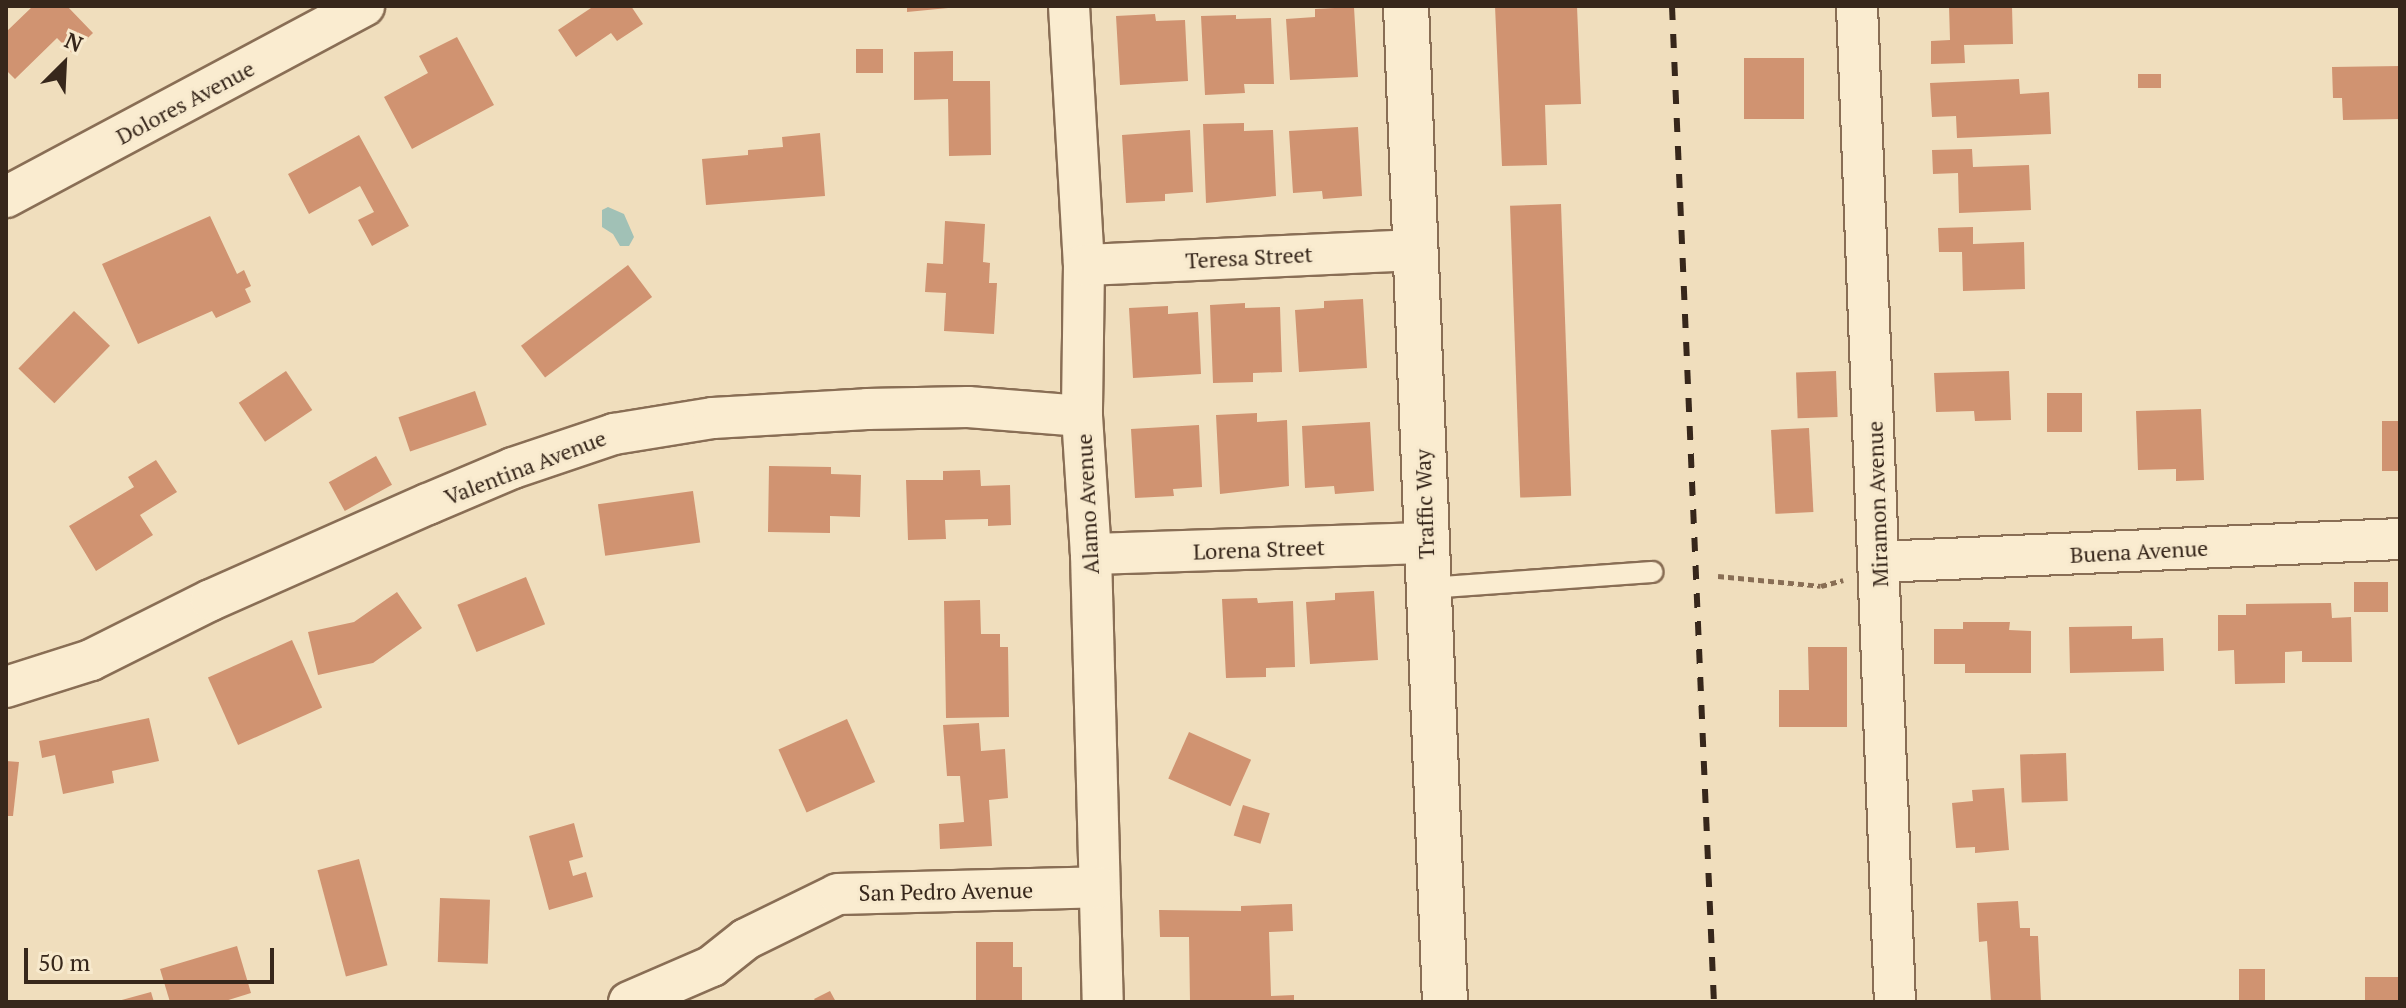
<!DOCTYPE html>
<style>
body{margin:0}
#map{position:relative;width:2406px;height:1008px;overflow:hidden;background:#f0debd;font-family:"PT Serif",serif}
div>[style]{position:absolute}
[style*='--x']{left:calc(var(--x)*1px);top:calc(var(--y)*1px);width:calc(var(--w)*1px);rotate:calc(var(--a)*1deg)}
.water>*{inset:0;background:#a1c1b6}
.building>*{inset:0;background:#d09371;transform-origin:0 0}
.path>*{height:5px;margin-top:-2.5px;transform-origin:0;background:repeating-linear-gradient(90deg,#896e55 0 6px,transparent 0 10px)}
.roads{filter:drop-shadow(2px 0 #896e55) drop-shadow(-2px 0 #896e55) drop-shadow(0 2px #896e55) drop-shadow(0 -2px #896e55)}
.service>*{height:20px;margin:-10px;padding:0 10px;transform-origin:10px;border-radius:10px;background:#faecd0}
.minor>*{height:40px;margin:-20px;padding:0 20px;transform-origin:20px;border-radius:20px;background:#faecd0}
.tertiary>*{height:44px;margin:-22px;padding:0 22px;transform-origin:22px;border-radius:22px;background:#faecd0}
.rail>*{height:6px;margin-top:-3px;transform-origin:0;background:repeating-linear-gradient(90deg,#37271b 0 14px,transparent 0 28px)}
span{translate:-50% -50%;white-space:nowrap;text-align:center;line-height:1.15;-webkit-text-stroke:6px #f7e9cd;paint-order:stroke}
.street-label{font-size:22px;color:#37271b}
.frame{position:absolute;inset:0;border:8px solid #37271b;pointer-events:none}
.north{position:absolute;left:24px;top:24px;width:80px;height:80px;-webkit-text-stroke:6px #f7e9cd;paint-order:stroke;rotate:24deg;font-size:22px;font-weight:700;line-height:32px;text-align:center;color:#37271b}
.north::after{content:'';display:block;margin:auto;width:28px;height:36px;background:#37271b;clip-path:polygon(50% 0,100% 100%,50% 72%,0 100%)}
.scale{position:absolute;left:24px;top:948px;width:250px;height:36px;box-sizing:border-box;border:4px solid #37271b;border-top:0;padding-left:10px;font-size:24px;line-height:28px;white-space:nowrap;color:#37271b;-webkit-text-stroke:6px #f7e9cd;paint-order:stroke}
</style>
<div id="map">
<div class="water">
<i style="clip-path:polygon(608px 207px,624px 214px,634px 237px,629px 246px,620px 246px,613px 234px,602px 227px,602px 210px)"></i>
</div>
<div class="building">
<i style="clip-path:polygon(33px 6px,67px 6px,93px 33px,72px 53px,57px 38px,15px 79px,6px 70px,6px 32px)"></i>
<i style="clip-path:polygon(594px 6px,631px 6px,643px 24px,617px 41px,611px 33px,576px 57px,558px 30px)"></i>
<i style="clip-path:polygon(907px 6px,948px 6px,948px 8px,907px 12px)"></i>
<i style="clip-path:polygon(1495px 6px,1577px 6px,1581px 104px,1545px 105px,1547px 165px,1502px 166px)"></i>
<i style="clip-path:polygon(1949px 6px,2012px 6px,2013px 44px,1964px 45px,1965px 63px,1931px 64px,1931px 41px,1950px 40px)"></i>
<i style="clip-path:polygon(1354px 7px,1358px 77px,1290px 80px,1286px 19px,1315px 17px,1315px 9px)"></i>
<i style="clip-path:polygon(1155px 14px,1156px 21px,1185px 20px,1188px 81px,1120px 85px,1116px 16px)"></i>
<i style="clip-path:polygon(1236px 15px,1236px 19px,1271px 18px,1274px 84px,1244px 84px,1245px 93px,1205px 95px,1201px 16px)"></i>
<i style="clip-path:polygon(457px 37px,494px 105px,412px 149px,384px 97px,428px 73px,419px 56px)"></i>
<i style="left:856px;top:49px;width:27px;height:24px"></i>
<i style="clip-path:polygon(953px 51px,953px 81px,990px 81px,991px 155px,949px 156px,948px 99px,914px 100px,914px 52px)"></i>
<i style="left:1744px;top:58px;width:60px;height:61px"></i>
<i style="clip-path:polygon(2400px 66px,2400px 119px,2343px 120px,2342px 98px,2333px 98px,2332px 67px)"></i>
<i style="left:2138px;top:74px;width:23px;height:14px"></i>
<i style="clip-path:polygon(2019px 79px,2020px 94px,2049px 92px,2051px 134px,1957px 138px,1956px 116px,1932px 117px,1930px 83px)"></i>
<i style="clip-path:polygon(1244px 123px,1244px 131px,1273px 130px,1276px 196px,1206px 203px,1203px 124px)"></i>
<i style="clip-path:polygon(1358px 127px,1362px 196px,1323px 199px,1322px 191px,1293px 193px,1289px 131px)"></i>
<i style="clip-path:polygon(1190px 130px,1193px 192px,1165px 194px,1165px 201px,1126px 203px,1122px 135px)"></i>
<i style="clip-path:polygon(820px 133px,825px 196px,706px 205px,702px 159px,748px 155px,748px 150px,783px 147px,782px 137px)"></i>
<i style="clip-path:polygon(359px 135px,409px 226px,372px 246px,358px 220px,374px 212px,360px 186px,309px 214px,288px 174px)"></i>
<i style="clip-path:polygon(1972px 149px,1973px 167px,2029px 165px,2031px 210px,1959px 213px,1958px 173px,1933px 174px,1932px 150px)"></i>
<i style="left:1561px;top:204px;width:292px;height:51px;rotate:88deg"></i>
<i style="clip-path:polygon(210px 216px,237px 274px,244px 270px,251px 286px,245px 289px,251px 302px,216px 318px,212px 311px,138px 344px,102px 264px)"></i>
<i style="clip-path:polygon(945px 221px,985px 224px,983px 262px,990px 263px,989px 283px,997px 283px,994px 334px,944px 331px,946px 293px,925px 292px,927px 263px,943px 264px)"></i>
<i style="clip-path:polygon(1973px 227px,1973px 244px,2024px 242px,2025px 289px,1963px 291px,1962px 252px,1939px 252px,1938px 228px)"></i>
<i style="left:628px;top:265px;width:40px;height:134px;rotate:53deg"></i>
<i style="clip-path:polygon(1363px 299px,1367px 368px,1299px 372px,1295px 310px,1324px 308px,1324px 301px)"></i>
<i style="clip-path:polygon(1245px 303px,1245px 308px,1280px 307px,1282px 372px,1253px 373px,1253px 382px,1213px 383px,1210px 305px)"></i>
<i style="clip-path:polygon(1168px 306px,1168px 314px,1198px 312px,1201px 374px,1133px 378px,1129px 308px)"></i>
<i style="left:74px;top:311px;width:50px;height:80px;rotate:44deg"></i>
<i style="left:286px;top:371px;width:47px;height:57px;rotate:56deg"></i>
<i style="left:1836px;top:371px;width:46px;height:40px;rotate:88deg"></i>
<i style="clip-path:polygon(2009px 371px,2011px 420px,1975px 421px,1974px 411px,1936px 412px,1934px 373px)"></i>
<i style="left:475px;top:391px;width:36px;height:81px;rotate:71deg"></i>
<i style="left:2047px;top:393px;width:35px;height:39px"></i>
<i style="clip-path:polygon(2201px 409px,2204px 480px,2176px 481px,2176px 469px,2138px 470px,2136px 411px)"></i>
<i style="clip-path:polygon(1257px 413px,1257px 422px,1287px 420px,1289px 486px,1220px 494px,1216px 415px)"></i>
<i style="left:2400px;top:421px;width:50px;height:18px;rotate:90deg"></i>
<i style="clip-path:polygon(1370px 422px,1374px 491px,1335px 494px,1334px 486px,1305px 488px,1302px 426px)"></i>
<i style="clip-path:polygon(1199px 425px,1202px 487px,1173px 489px,1174px 496px,1135px 498px,1131px 429px)"></i>
<i style="left:1809px;top:428px;width:84px;height:38px;rotate:87deg"></i>
<i style="left:376px;top:456px;width:33px;height:54px;rotate:61deg"></i>
<i style="clip-path:polygon(156px 460px,177px 492px,140px 515px,153px 535px,96px 571px,69px 526px,134px 487px,128px 477px)"></i>
<i style="clip-path:polygon(769px 466px,831px 467px,831px 474px,861px 475px,860px 517px,830px 516px,830px 533px,768px 532px)"></i>
<i style="clip-path:polygon(980px 470px,981px 486px,1010px 485px,1011px 525px,988px 526px,988px 519px,945px 520px,946px 539px,908px 540px,906px 480px,943px 480px,943px 471px)"></i>
<i style="left:693px;top:491px;width:52px;height:96px;rotate:82deg"></i>
<i style="left:526px;top:577px;width:51px;height:74px;rotate:68deg"></i>
<i style="left:2354px;top:582px;width:34px;height:30px"></i>
<i style="clip-path:polygon(1374px 591px,1378px 660px,1310px 664px,1306px 602px,1335px 600px,1335px 593px)"></i>
<i style="clip-path:polygon(397px 592px,422px 628px,373px 663px,318px 675px,308px 632px,354px 622px)"></i>
<i style="clip-path:polygon(1257px 598px,1258px 603px,1293px 601px,1295px 667px,1266px 668px,1266px 677px,1226px 678px,1222px 599px)"></i>
<i style="clip-path:polygon(980px 600px,981px 634px,1000px 634px,1000px 647px,1008px 647px,1009px 717px,946px 718px,944px 601px)"></i>
<i style="clip-path:polygon(2331px 603px,2332px 618px,2351px 617px,2352px 662px,2302px 662px,2302px 651px,2285px 652px,2285px 683px,2235px 684px,2234px 650px,2218px 651px,2218px 615px,2246px 615px,2246px 604px)"></i>
<i style="clip-path:polygon(1963px 622px,2010px 622px,2009px 630px,2031px 631px,2031px 673px,1965px 673px,1965px 664px,1934px 664px,1934px 629px,1963px 629px)"></i>
<i style="clip-path:polygon(2132px 626px,2132px 639px,2163px 638px,2164px 671px,2070px 673px,2069px 627px)"></i>
<i style="left:292px;top:640px;width:74px;height:92px;rotate:66deg"></i>
<i style="clip-path:polygon(1808px 647px,1847px 647px,1847px 727px,1779px 727px,1779px 690px,1809px 690px)"></i>
<i style="clip-path:polygon(149px 718px,159px 761px,112px 771px,114px 783px,63px 794px,55px 755px,42px 758px,39px 741px)"></i>
<i style="left:847px;top:719px;width:69px;height:75px;rotate:66deg"></i>
<i style="clip-path:polygon(979px 723px,981px 751px,1005px 749px,1008px 798px,989px 800px,992px 846px,940px 849px,939px 824px,964px 822px,960px 776px,947px 776px,943px 725px)"></i>
<i style="left:1189px;top:732px;width:68px;height:51px;rotate:24deg"></i>
<i style="left:2066px;top:753px;width:48px;height:46px;rotate:88deg"></i>
<i style="clip-path:polygon(6px 761px,19px 762px,13px 816px,6px 816px)"></i>
<i style="clip-path:polygon(2004px 788px,2009px 850px,1975px 853px,1975px 847px,1956px 848px,1952px 803px,1973px 801px,1972px 790px)"></i>
<i style="left:1243px;top:805px;width:28px;height:32px;rotate:17deg"></i>
<i style="clip-path:polygon(574px 823px,583px 857px,569px 861px,573px 876px,586px 872px,593px 897px,549px 910px,529px 836px)"></i>
<i style="left:359px;top:859px;width:110px;height:43px;rotate:75deg"></i>
<i style="left:440px;top:898px;width:50px;height:64px;rotate:2deg"></i>
<i style="clip-path:polygon(2018px 901px,2020px 928px,2030px 928px,2030px 936px,2038px 936px,2041px 1002px,1991px 1002px,1987px 941px,1979px 942px,1977px 903px)"></i>
<i style="clip-path:polygon(1292px 904px,1293px 931px,1269px 932px,1271px 996px,1294px 995px,1294px 1002px,1190px 1002px,1189px 937px,1160px 937px,1159px 910px,1241px 911px,1241px 906px)"></i>
<i style="clip-path:polygon(976px 942px,1013px 942px,1013px 967px,1022px 967px,1022px 1002px,976px 1002px)"></i>
<i style="clip-path:polygon(237px 946px,251px 993px,222px 1002px,170px 1002px,160px 969px)"></i>
<i style="left:2239px;top:969px;width:26px;height:31px"></i>
<i style="left:2400px;top:977px;width:25px;height:35px;rotate:90deg"></i>
<i style="clip-path:polygon(830px 991px,836px 1002px,816px 1002px,814px 999px)"></i>
<i style="clip-path:polygon(151px 992px,154px 1002px,119px 1002px,118px 1001px)"></i>
</div>
<div class="path">
<i style="--x:1718;--y:576;--w:103;--a:5.5"></i>
<i style="--x:1821;--y:586;--w:23;--a:-15"></i>
</div>
<div class="roads">
<div class="service">
<i style="--x:1428;--y:588;--w:225;--a:-4.1"></i>
</div>
<div class="minor">
<i style="--x:1069;--y:6;--w:259;--a:86.7"></i>
<i style="--x:1084;--y:265;--w:151;--a:90.8"></i>
<i style="--x:1082;--y:416;--w:138;--a:86.3"></i>
<i style="--x:1091;--y:554;--w:448;--a:88.5"></i>
<i style="--x:1857;--y:6;--w:997;--a:87.82"></i>
<i style="--x:6;--y:197;--w:406;--a:-28.1"></i>
<i style="--x:1084;--y:265;--w:329;--a:-2.6"></i>
<i style="--x:1091;--y:554;--w:335;--a:-1.9"></i>
<i style="--x:1879;--y:562;--w:522;--a:-2.53"></i>
<i style="--x:6;--y:687;--w:89;--a:-17.6"></i>
<i style="--x:91;--y:660;--w:134;--a:-26.6"></i>
<i style="--x:211;--y:600;--w:237;--a:-23.9"></i>
<i style="--x:428;--y:504;--w:92;--a:-23"></i>
<i style="--x:513;--y:468;--w:107;--a:-18.6"></i>
<i style="--x:614;--y:434;--w:100;--a:-9.2"></i>
<i style="--x:713;--y:418;--w:154;--a:-3.3"></i>
<i style="--x:867;--y:409;--w:101;--a:-1.1"></i>
<i style="--x:968;--y:407;--w:114;--a:4.5"></i>
<i style="--x:629;--y:1002;--w:90;--a:-23.4"></i>
<i style="--x:712;--y:966;--w:43;--a:-38.5"></i>
<i style="--x:746;--y:939;--w:102;--a:-26.1"></i>
<i style="--x:838;--y:894;--w:260;--a:-1.5"></i>
</div>
<div class="tertiary">
<i style="--x:1406;--y:6;--w:997;--a:87.76"></i>
</div>
</div>
<div class="rail">
<i style="--x:1672;--y:6;--w:997;--a:87.59"></i>
</div>
<div class="street-label">
<span style="left:185px;top:102px;rotate:-28deg">Dolores Avenue</span>
<span style="left:1249px;top:257px;rotate:-3deg">Teresa Street</span>
<span style="left:525px;top:467px;rotate:-21deg">Valentina Avenue</span>
<span style="left:1087px;top:504px;rotate:-93deg">Alamo Avenue</span>
<span style="left:1424px;top:504px;rotate:-92deg">Traffic Way</span>
<span style="left:1877px;top:504px;rotate:-92deg">Miramon Avenue</span>
<span style="left:1259px;top:549px;rotate:-2deg">Lorena Street</span>
<span style="left:2139px;top:551px;rotate:-3deg">Buena Avenue</span>
<span style="left:946px;top:891px;rotate:-1deg">San Pedro Avenue</span>
</div>
<div class="frame"></div>
<div class="north">N</div>
<div class="scale">50 m</div>
</div>
